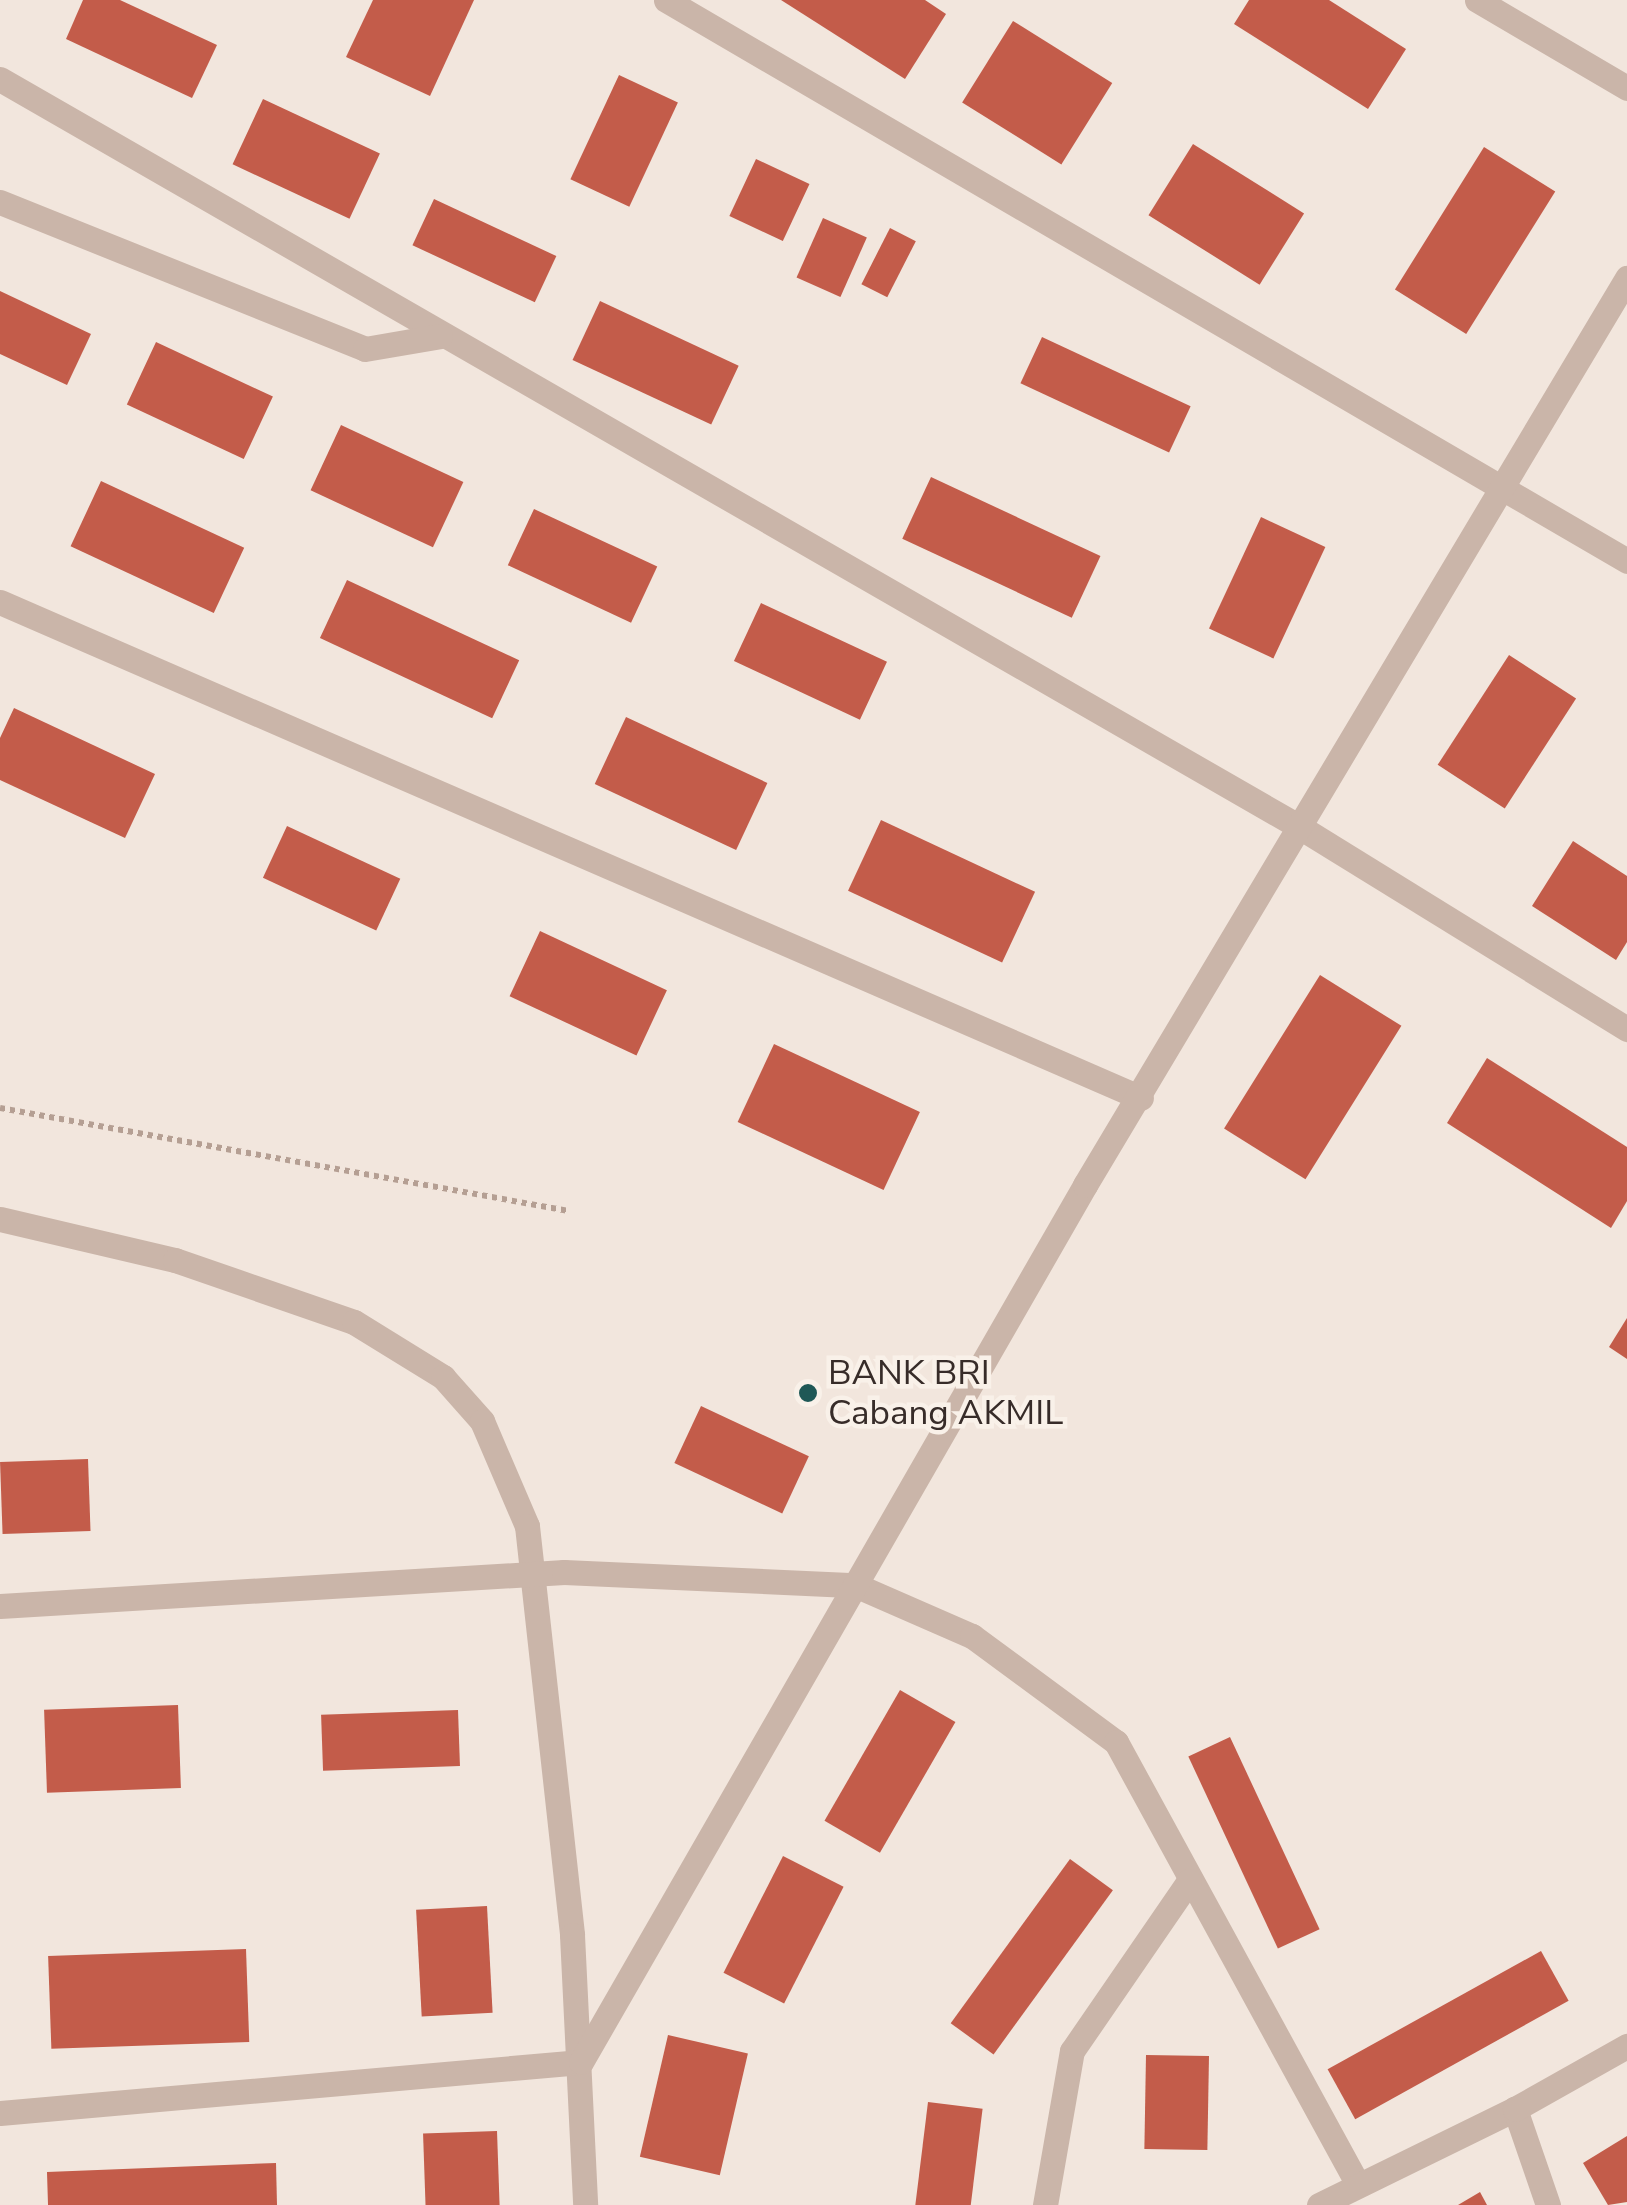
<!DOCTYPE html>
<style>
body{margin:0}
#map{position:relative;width:1627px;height:2205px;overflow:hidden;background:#f2e6dd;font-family:"Nunito Sans",sans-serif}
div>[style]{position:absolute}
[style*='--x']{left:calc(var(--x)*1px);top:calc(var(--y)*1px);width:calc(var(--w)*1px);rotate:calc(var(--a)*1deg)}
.building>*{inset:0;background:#c35c4a;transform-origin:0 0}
.path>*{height:6px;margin-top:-3px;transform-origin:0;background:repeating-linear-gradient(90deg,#b59f93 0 5px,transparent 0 10px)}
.street>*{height:25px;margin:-12.5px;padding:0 12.5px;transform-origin:12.5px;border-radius:12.5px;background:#cab5a9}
.dots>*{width:28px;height:28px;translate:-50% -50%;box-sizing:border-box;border:5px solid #f9f1e9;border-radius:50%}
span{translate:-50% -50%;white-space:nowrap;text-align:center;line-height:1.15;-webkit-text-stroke:9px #f9f1e9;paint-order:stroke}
.poi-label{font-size:35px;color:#372c29}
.left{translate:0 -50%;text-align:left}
</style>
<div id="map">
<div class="building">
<i style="clip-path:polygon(83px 0,120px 0,217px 45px,192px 98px,66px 39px)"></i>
<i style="clip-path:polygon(373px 0,474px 0,430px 96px,346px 57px)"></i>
<i style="clip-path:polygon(781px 0,925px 0,946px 14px,905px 79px)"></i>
<i style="clip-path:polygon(1249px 0,1329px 0,1406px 49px,1368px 109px,1234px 24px)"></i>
<i style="left:1013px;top:21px;width:117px;height:96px;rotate:32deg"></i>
<i style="left:619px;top:75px;width:65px;height:115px;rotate:25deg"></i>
<i style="left:263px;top:99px;width:129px;height:72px;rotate:25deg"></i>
<i style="left:1193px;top:144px;width:131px;height:84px;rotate:32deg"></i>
<i style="left:1484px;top:147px;width:84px;height:168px;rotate:32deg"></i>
<i style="left:756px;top:159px;width:59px;height:63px;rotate:25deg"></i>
<i style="left:434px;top:199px;width:135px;height:51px;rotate:25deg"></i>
<i style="left:823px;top:218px;width:48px;height:65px;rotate:24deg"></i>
<i style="left:890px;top:228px;width:29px;height:63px;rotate:27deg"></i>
<i style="clip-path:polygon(0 291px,91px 334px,67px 385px,0 354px)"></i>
<i style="left:600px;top:301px;width:153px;height:65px;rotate:25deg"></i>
<i style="left:1042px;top:337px;width:164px;height:51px;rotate:25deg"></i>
<i style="left:156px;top:342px;width:129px;height:69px;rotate:25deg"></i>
<i style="left:341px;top:425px;width:135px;height:72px;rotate:25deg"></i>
<i style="left:931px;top:477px;width:187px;height:68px;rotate:25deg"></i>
<i style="left:101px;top:481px;width:158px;height:72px;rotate:25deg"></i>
<i style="left:534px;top:509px;width:136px;height:62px;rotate:25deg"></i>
<i style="left:1261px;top:517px;width:71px;height:123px;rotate:25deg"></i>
<i style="left:347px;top:580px;width:190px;height:64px;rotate:25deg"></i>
<i style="left:761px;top:603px;width:139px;height:64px;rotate:25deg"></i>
<i style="left:1509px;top:655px;width:80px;height:131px;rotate:33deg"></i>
<i style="clip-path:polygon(14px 708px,155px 774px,125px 838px,0 780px,0 738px)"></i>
<i style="left:626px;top:717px;width:156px;height:74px;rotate:25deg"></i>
<i style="left:881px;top:820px;width:170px;height:78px;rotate:25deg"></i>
<i style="left:287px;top:826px;width:125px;height:57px;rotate:25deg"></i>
<i style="clip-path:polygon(1573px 841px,1627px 876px,1627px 942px,1616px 960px,1532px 906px)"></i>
<i style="left:540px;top:931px;width:140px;height:72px;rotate:25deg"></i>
<i style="left:1320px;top:975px;width:96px;height:181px;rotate:32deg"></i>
<i style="left:774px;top:1044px;width:161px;height:86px;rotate:25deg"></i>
<i style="clip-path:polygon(1487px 1058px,1627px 1147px,1627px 1201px,1611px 1228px,1447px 1123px)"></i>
<i style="clip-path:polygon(1627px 1318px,1627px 1359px,1609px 1347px)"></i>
<i style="left:701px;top:1406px;width:119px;height:63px;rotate:25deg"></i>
<i style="left:88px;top:1459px;width:72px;height:88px;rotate:88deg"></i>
<i style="left:900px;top:1690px;width:64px;height:151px;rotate:30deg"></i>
<i style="left:178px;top:1705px;width:83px;height:134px;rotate:88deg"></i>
<i style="left:458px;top:1710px;width:56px;height:137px;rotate:88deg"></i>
<i style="left:1230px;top:1737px;width:212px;height:46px;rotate:65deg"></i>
<i style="left:783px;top:1856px;width:68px;height:131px;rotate:27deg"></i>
<i style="left:1070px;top:1859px;width:53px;height:203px;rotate:36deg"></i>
<i style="left:487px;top:1906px;width:107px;height:71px;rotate:87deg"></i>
<i style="left:246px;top:1949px;width:93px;height:198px;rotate:88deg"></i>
<i style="left:1541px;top:1951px;width:57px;height:244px;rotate:61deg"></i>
<i style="left:668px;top:2035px;width:82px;height:125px;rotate:13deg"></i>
<i style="left:1146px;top:2055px;width:63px;height:94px;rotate:1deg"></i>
<i style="left:928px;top:2102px;width:55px;height:104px;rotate:7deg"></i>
<i style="left:497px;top:2131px;width:74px;height:74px;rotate:88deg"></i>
<i style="clip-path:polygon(1627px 2136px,1627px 2202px,1608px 2205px,1583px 2163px)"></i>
<i style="clip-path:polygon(276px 2163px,277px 2205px,48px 2205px,47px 2172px)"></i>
<i style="clip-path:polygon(1480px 2192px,1487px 2205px,1458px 2205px)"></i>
</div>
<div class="path">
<i style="--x:0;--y:1108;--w:578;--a:10.26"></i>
</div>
<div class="street">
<i style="--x:666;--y:0;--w:1113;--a:30.27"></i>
<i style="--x:1477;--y:0;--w:174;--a:30.4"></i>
<i style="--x:0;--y:79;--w:1503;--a:29.92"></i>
<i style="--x:1303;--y:829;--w:381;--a:31.7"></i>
<i style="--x:0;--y:202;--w:393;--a:21.9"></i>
<i style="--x:365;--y:349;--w:76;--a:-9.8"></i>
<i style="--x:0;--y:602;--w:1244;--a:23.49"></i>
<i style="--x:0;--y:1219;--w:180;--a:13.2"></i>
<i style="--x:175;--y:1260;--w:189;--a:19.1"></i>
<i style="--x:354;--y:1322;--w:105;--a:31.7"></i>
<i style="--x:443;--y:1377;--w:59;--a:48.4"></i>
<i style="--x:482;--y:1421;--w:114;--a:66.8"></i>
<i style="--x:527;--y:1526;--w:411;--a:83.7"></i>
<i style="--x:572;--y:1935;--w:270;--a:87.2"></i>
<i style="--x:0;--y:1606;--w:565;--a:-3.45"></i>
<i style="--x:564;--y:1572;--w:291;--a:2.6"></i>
<i style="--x:855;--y:1585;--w:128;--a:23.6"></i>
<i style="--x:972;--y:1636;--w:179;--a:36.4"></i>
<i style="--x:1116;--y:1742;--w:503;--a:61.34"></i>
<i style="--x:0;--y:2113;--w:583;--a:-5.02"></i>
<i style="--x:581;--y:2062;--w:1012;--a:-60.11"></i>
<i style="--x:1085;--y:1185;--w:1057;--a:-59.14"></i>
<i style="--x:1045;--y:2205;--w:156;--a:-80.1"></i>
<i style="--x:1072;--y:2051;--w:206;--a:-55.5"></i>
<i style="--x:1319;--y:2205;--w:218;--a:-26.1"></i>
<i style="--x:1548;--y:2205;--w:102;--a:-109"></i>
<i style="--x:1515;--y:2109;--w:129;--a:-29.4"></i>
</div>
<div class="dots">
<i style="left:808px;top:1393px;background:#1f5856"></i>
</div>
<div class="poi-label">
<span class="left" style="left:828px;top:1393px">BANK BRI<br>Cabang AKMIL</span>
</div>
</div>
